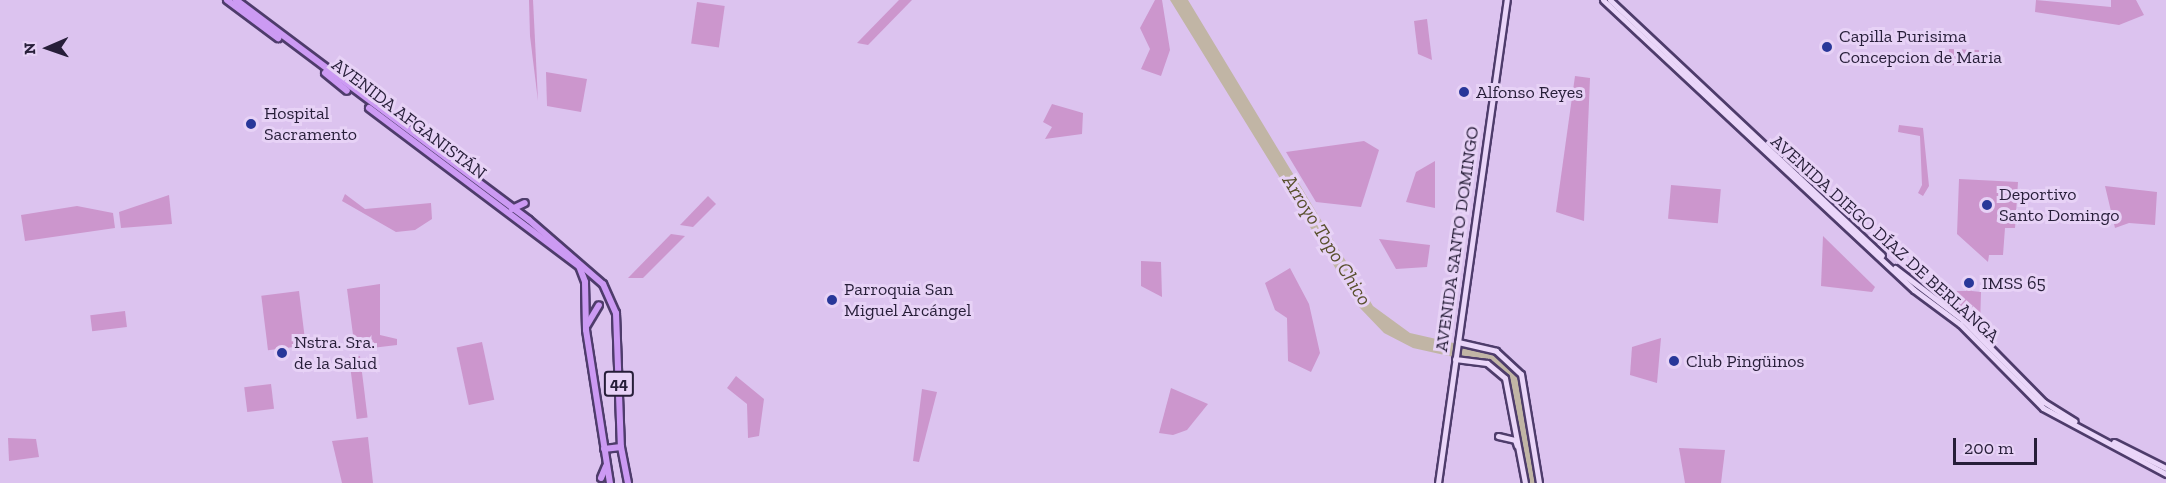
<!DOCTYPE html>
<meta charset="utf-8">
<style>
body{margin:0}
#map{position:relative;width:2166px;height:483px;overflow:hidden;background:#dcc3ef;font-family:"Zilla Slab",serif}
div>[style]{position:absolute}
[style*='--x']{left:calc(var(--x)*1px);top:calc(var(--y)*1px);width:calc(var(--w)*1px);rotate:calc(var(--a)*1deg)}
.green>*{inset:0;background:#cc96cd;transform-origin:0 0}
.water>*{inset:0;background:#c1b5a5}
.roads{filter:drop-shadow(2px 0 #4e3c6b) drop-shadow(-2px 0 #4e3c6b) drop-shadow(0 2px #4e3c6b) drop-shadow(0 -2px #4e3c6b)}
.secondary>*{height:5px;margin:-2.5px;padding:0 2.5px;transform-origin:2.5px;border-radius:2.5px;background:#ead6f9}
.primary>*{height:6px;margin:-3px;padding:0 3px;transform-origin:3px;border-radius:3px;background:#cc9af3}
.dots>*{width:16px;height:16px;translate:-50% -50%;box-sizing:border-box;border:3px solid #e7d2f6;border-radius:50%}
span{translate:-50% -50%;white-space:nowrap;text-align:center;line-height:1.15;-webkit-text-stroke:6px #e7d2f6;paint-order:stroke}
.shield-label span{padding:2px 4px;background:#e7d2f6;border:2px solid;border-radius:4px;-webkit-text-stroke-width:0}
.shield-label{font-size:16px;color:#271e39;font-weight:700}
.poi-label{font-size:18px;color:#271e39}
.left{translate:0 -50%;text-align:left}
.street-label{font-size:18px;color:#271e39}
.water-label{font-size:20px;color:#59502d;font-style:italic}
.north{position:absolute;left:18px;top:18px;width:60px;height:60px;-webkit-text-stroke:4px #e7d2f6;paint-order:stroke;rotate:268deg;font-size:16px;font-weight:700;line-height:24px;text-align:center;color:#271e39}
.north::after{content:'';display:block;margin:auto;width:21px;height:27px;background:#271e39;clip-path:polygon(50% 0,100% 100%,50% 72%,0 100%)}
.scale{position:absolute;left:1953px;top:438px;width:84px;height:27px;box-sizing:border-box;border:3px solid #271e39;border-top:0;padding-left:8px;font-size:18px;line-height:21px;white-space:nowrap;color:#271e39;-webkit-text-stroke:4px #e7d2f6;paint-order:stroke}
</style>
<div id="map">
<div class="green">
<i style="clip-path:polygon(529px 0,533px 0,538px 101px,530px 36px)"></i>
<i style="clip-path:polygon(899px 0,912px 0,868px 45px,857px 43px)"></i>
<i style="clip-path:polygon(1155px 0,1162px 0,1170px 50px,1161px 76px,1141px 69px,1150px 49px,1140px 28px)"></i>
<i style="clip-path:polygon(2036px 0,2111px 7px,2111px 0,2136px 0,2144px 15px,2119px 25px,2035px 12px)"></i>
<i style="left:697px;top:2px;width:28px;height:42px;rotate:8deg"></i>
<i style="clip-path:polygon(1427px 19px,1432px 60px,1418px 54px,1414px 21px)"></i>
<i style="left:1949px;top:49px;width:30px;height:16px;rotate:2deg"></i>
<i style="clip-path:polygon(546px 72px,587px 79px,581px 112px,547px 106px)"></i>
<i style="clip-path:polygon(1575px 76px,1590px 78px,1584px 221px,1556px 212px)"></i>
<i style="clip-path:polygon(1052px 104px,1083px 113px,1082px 134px,1045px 139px,1052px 127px,1043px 122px)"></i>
<i style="clip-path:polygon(1899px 125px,1923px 128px,1929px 186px,1923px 196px,1918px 193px,1922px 185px,1920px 136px,1898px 132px)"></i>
<i style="clip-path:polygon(1364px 141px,1379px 150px,1361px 207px,1316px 202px,1286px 152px)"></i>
<i style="clip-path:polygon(1435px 161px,1435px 208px,1406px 202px,1416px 172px)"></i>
<i style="clip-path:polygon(1959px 179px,2018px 182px,2015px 228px,2005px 228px,2003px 255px,1989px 255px,1988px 262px,1957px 234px)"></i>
<i style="left:1671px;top:185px;width:50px;height:34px;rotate:5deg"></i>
<i style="clip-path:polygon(2105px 186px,2157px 192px,2155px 225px,2129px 223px,2115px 228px)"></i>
<i style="clip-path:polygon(345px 194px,365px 209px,431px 203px,432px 219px,415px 230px,396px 232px,342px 201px)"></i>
<i style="clip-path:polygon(169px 195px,172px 224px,121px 228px,119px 212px)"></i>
<i style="clip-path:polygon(708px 196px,716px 204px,693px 227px,680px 225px)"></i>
<i style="clip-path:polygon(77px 206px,113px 213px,115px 228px,25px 241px,21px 215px)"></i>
<i style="clip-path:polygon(671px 234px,685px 236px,643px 278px,628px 278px)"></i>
<i style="clip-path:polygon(1823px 236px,1875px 287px,1872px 292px,1821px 286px)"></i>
<i style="clip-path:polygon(1379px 239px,1430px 245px,1427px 267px,1396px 269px)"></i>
<i style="clip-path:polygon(1141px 261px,1161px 262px,1162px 297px,1141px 286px)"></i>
<i style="clip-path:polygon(1290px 268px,1309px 304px,1320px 353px,1311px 372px,1288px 361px,1287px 318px,1275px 310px,1265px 283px)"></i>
<i style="clip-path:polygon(1967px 276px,1972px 291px,1981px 292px,1980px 327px,1956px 309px,1957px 291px,1966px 291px)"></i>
<i style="clip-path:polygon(380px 284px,380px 335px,397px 339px,397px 345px,355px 350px,347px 289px)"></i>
<i style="left:299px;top:291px;width:55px;height:38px;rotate:83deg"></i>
<i style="left:125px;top:311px;width:16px;height:35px;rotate:83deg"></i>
<i style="clip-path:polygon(1661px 338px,1657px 383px,1630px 375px,1632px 347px)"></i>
<i style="left:482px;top:342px;width:59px;height:26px;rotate:78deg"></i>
<i style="left:360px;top:356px;width:62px;height:11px;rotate:83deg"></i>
<i style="clip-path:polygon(736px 376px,764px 399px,759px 436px,748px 438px,747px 404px,727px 388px)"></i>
<i style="left:271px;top:384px;width:25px;height:27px;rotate:83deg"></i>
<i style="clip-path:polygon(1171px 388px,1208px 404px,1187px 430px,1173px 435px,1159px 433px)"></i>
<i style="clip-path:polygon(922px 389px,937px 392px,919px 462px,913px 461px)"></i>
<i style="clip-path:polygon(368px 437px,373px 483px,342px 483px,332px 441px)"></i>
<i style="clip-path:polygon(8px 438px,36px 439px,39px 457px,9px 461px)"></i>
<i style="clip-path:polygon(1679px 448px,1725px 450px,1721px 483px,1685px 483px)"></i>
</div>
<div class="water">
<i style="clip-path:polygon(1170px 0,1188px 0,1373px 306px,1410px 333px,1502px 354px,1517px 368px,1539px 483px,1525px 483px,1508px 385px,1494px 366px,1413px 348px,1384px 333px,1360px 308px)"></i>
</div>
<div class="roads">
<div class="secondary">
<i style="--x:1603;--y:0;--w:425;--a:43"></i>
<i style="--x:1914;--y:290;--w:57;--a:36.5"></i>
<i style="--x:1960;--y:324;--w:118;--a:45.3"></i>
<i style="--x:2043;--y:408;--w:140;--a:28.2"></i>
<i style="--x:1610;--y:0;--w:373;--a:43.2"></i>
<i style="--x:1895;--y:268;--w:86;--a:37.4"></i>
<i style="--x:1963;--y:320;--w:115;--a:45.4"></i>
<i style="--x:2044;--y:402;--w:36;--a:32"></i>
<i style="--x:1458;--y:342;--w:39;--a:13"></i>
<i style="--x:1496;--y:351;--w:34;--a:43"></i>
<i style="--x:1521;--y:374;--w:110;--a:80.6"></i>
<i style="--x:1455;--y:359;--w:32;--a:7"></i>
<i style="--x:1487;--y:363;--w:23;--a:40"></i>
<i style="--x:1505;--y:378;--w:107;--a:79.2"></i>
<i style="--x:1498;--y:436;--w:17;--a:13"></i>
<i style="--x:1515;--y:440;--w:6;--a:72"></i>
<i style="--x:2114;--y:442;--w:58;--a:26.6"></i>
<i style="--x:1438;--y:483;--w:488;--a:-81.9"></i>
</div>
<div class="primary">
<i style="--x:227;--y:0;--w:64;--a:36.7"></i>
<i style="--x:236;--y:0;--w:366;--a:36.9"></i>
<i style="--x:529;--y:220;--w:98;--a:40.9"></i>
<i style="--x:603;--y:284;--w:32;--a:66"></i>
<i style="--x:616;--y:313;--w:134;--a:87.9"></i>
<i style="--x:621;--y:447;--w:37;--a:79"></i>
<i style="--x:325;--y:73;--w:28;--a:39"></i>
<i style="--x:369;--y:108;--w:263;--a:37"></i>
<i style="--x:579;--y:266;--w:17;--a:69"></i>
<i style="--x:585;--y:282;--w:48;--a:88.8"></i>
<i style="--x:586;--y:330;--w:155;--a:81.1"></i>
<i style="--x:512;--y:209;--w:14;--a:-25"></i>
<i style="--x:587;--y:325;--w:23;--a:-59"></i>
<i style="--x:604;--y:449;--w:17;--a:-7"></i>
<i style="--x:601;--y:478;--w:13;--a:-67"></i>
</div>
</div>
<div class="dots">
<i style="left:1827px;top:47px;background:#283799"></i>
<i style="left:1464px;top:92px;background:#283799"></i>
<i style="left:251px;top:124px;background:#283799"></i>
<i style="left:1987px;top:205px;background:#283799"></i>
<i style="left:1969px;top:283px;background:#283799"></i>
<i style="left:832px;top:300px;background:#283799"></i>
<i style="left:282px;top:353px;background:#283799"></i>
<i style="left:1674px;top:361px;background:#283799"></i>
</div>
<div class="shield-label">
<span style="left:619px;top:384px">44</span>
</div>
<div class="poi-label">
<span class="left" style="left:1839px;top:47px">Capilla Purisima<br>Concepcion de Maria</span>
<span class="left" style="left:1476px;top:92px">Alfonso Reyes</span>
<span class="left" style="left:264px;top:124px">Hospital<br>Sacramento</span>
<span class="left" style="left:1999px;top:205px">Deportivo<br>Santo Domingo</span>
<span class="left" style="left:1982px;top:283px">IMSS 65</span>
<span class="left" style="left:844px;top:300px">Parroquia San<br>Miguel Arcángel</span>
<span class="left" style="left:294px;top:353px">Nstra. Sra.<br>de la Salud</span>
<span class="left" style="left:1686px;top:361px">Club Pingüinos</span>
</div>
<div class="street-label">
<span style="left:409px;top:119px;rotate:37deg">AVENIDA AFGANISTÁN</span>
<span style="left:1457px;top:239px;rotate:-82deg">AVENIDA SANTO DOMINGO</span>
<span style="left:1885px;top:239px;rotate:42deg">AVENIDA DIEGO DÍAZ DE BERLANGA</span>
</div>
<div class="water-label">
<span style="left:1327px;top:240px;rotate:58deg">Arroyo Topo Chico</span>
</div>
<div class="north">N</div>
<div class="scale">200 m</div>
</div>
